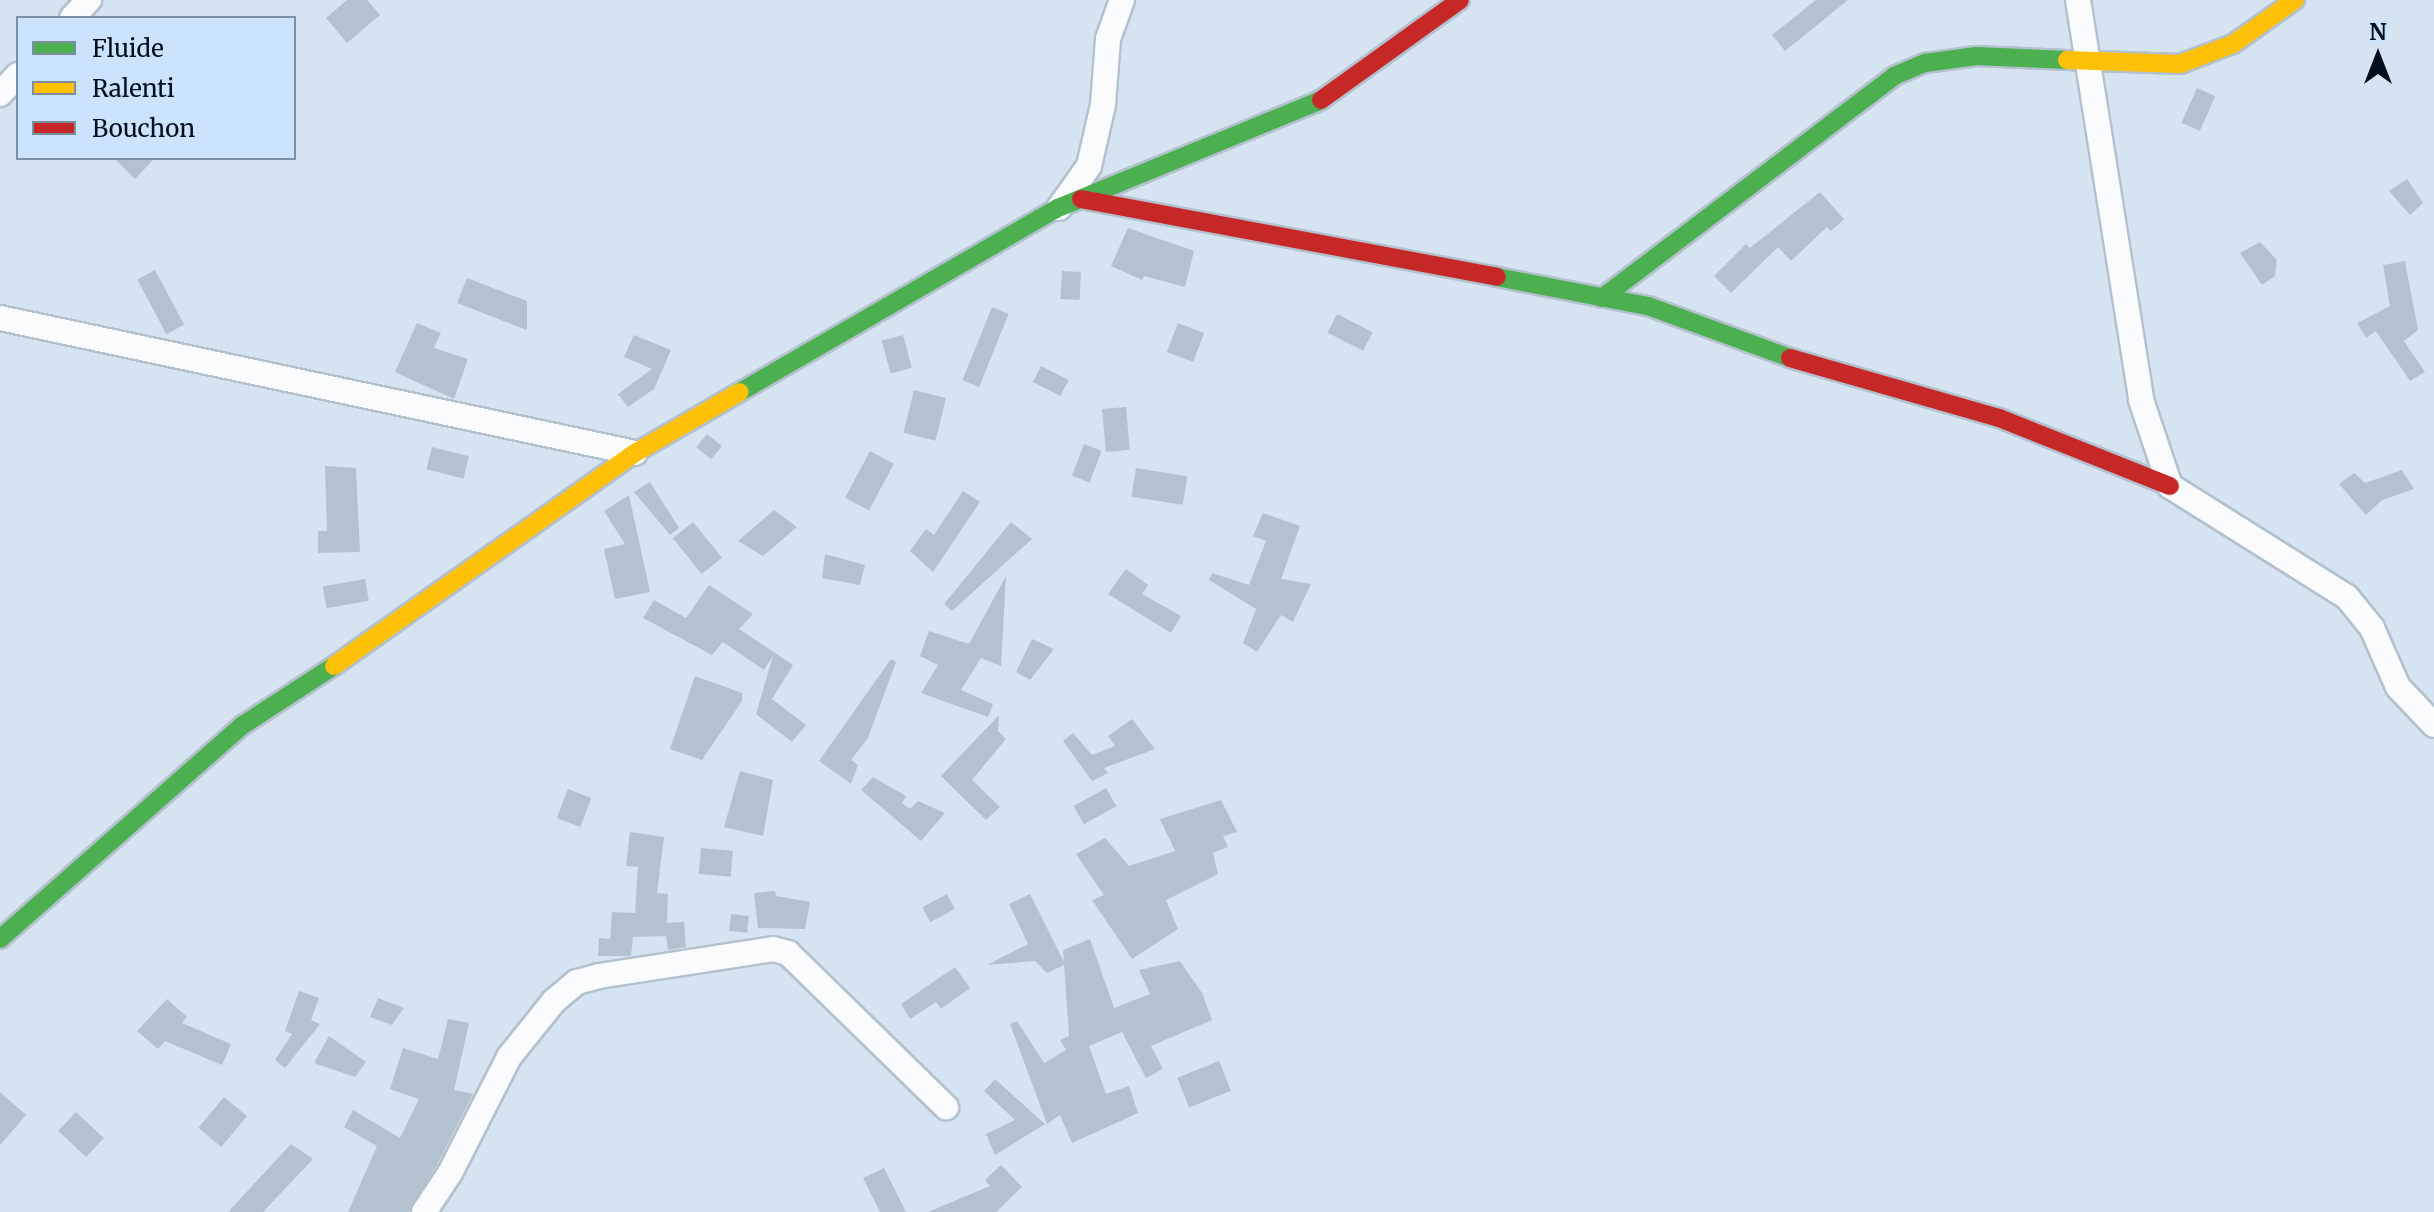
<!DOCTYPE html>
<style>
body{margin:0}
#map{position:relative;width:2434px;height:1212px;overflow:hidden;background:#d6e3f1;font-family:Merriweather,serif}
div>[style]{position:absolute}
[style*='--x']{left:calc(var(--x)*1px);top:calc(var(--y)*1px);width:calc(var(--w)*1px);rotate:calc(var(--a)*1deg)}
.building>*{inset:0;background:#b4c2d0;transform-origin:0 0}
.roads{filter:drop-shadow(2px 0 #b3c1cf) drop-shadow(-2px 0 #b3c1cf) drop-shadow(0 2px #b3c1cf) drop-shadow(0 -2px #b3c1cf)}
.street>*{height:24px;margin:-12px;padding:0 12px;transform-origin:12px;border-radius:12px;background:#f9fbfd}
.fast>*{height:18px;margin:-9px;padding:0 9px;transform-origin:9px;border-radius:9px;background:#4caf50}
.slow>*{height:18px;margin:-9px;padding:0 9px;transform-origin:9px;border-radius:9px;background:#ffc107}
.jam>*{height:18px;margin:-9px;padding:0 9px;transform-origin:9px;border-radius:9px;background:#c62828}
span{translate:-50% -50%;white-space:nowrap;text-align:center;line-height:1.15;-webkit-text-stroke:6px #cbe3fc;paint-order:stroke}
.legend{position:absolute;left:16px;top:16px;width:280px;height:144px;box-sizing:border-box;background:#cbe3fc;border:2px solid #7b8ea2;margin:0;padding:10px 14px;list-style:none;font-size:24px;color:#020e1b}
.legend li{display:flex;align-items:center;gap:16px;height:40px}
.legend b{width:40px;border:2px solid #7b8ea2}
.north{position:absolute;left:2338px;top:16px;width:80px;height:80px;-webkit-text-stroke:6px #cbe3fc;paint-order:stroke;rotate:0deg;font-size:22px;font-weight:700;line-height:32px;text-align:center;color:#020e1b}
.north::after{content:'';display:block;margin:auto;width:28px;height:36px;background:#020e1b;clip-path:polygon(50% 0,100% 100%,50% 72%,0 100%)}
</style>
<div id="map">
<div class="building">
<i style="clip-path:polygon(347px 0,367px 0,380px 15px,347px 43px,326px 18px)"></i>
<i style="clip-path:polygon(1816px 0,1848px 0,1785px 51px,1772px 35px)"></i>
<i style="left:2197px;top:88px;width:20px;height:38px;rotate:24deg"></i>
<i style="clip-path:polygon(114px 158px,155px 158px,135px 179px)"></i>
<i style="clip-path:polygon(2407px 179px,2423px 203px,2410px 215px,2389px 191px)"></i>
<i style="clip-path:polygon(1820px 192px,1844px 219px,1831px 231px,1827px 227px,1791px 261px,1778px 247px,1731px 293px,1714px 276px,1746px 244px,1750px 248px)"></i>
<i style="clip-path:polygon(1128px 228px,1194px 251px,1185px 287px,1144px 276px,1142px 280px,1111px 266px)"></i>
<i style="clip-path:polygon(2260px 242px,2277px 260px,2275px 276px,2262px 285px,2240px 253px)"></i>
<i style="clip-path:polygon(2405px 261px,2418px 330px,2404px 341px,2425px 372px,2410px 381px,2376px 331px,2366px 338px,2357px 323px,2390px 306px,2383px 265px)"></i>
<i style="left:155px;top:270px;width:62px;height:20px;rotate:62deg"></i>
<i style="left:1062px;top:271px;width:19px;height:28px;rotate:3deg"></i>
<i style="clip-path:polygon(467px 278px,527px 301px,527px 330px,457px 303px)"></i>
<i style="left:992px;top:307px;width:18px;height:79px;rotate:22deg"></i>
<i style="left:1337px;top:314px;width:40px;height:21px;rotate:27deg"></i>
<i style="clip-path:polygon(417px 323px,441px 333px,434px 348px,468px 359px,454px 399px,395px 372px)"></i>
<i style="left:1178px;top:323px;width:28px;height:31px;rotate:21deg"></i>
<i style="clip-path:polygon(634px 335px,671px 350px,654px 389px,628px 407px,618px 394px,652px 369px,624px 357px)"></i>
<i style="left:903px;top:335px;width:34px;height:22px;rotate:75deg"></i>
<i style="left:1041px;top:366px;width:31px;height:18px;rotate:27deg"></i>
<i style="left:914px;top:390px;width:33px;height:44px;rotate:14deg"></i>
<i style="left:1126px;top:407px;width:43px;height:24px;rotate:85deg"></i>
<i style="left:707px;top:434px;width:19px;height:17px;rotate:39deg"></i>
<i style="left:1084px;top:444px;width:19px;height:34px;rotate:21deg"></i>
<i style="left:432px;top:447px;width:38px;height:23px;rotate:14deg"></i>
<i style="left:870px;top:451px;width:27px;height:53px;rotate:28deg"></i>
<i style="clip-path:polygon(325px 466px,356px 468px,360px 552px,318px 553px,318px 531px,327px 531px)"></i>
<i style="left:1136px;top:468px;width:52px;height:29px;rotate:9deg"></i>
<i style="clip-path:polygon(2402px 470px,2414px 489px,2382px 500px,2366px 515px,2339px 484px,2354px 473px,2365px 483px)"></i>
<i style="clip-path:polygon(650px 482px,679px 528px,670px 535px,634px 492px)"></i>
<i style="clip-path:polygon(963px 491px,980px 502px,933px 572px,910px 551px,926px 529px,934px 535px)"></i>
<i style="clip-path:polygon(629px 495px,650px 592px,615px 599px,604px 549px,625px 544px,604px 511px)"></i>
<i style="clip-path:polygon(774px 510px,797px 527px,763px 556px,738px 541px)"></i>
<i style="clip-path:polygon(1263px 513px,1300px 526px,1281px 579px,1311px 584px,1293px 622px,1281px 615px,1257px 652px,1243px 643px,1256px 609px,1209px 580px,1212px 573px,1249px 585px,1266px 541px,1253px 536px)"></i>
<i style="left:693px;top:522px;width:46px;height:26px;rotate:51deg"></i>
<i style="clip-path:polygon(1011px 522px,1032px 539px,952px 611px,944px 604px)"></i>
<i style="clip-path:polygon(825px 554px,865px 565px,860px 585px,822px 578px)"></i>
<i style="clip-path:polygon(1126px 569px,1148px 585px,1142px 594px,1181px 616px,1171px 633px,1108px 594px)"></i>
<i style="clip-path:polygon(1006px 576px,1001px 666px,981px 658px,961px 690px,993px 704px,988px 717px,921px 693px,938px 665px,920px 656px,929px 631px,969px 644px)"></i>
<i style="left:365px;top:579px;width:22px;height:43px;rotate:80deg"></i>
<i style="clip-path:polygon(709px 585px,753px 614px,739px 629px,793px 665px,772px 699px,806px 725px,792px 742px,756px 714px,773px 656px,764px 670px,723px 642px,712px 655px,643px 618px,654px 600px,686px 618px)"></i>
<i style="clip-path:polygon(1032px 639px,1054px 649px,1030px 680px,1016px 672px)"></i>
<i style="clip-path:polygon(891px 659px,896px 662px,868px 738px,851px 760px,858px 765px,851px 784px,819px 761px)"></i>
<i style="clip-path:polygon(695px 676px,742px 693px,742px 701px,702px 760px,670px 749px)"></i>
<i style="clip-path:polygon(999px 715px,998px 731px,1006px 739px,972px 780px,1000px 807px,986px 820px,941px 776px)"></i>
<i style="clip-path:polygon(1132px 719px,1155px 749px,1104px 768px,1108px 773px,1092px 781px,1063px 741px,1073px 733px,1092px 755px,1115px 746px,1108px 736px)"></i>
<i style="clip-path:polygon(740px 771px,773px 780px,763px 836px,724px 827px)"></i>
<i style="clip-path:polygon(873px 777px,906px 796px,902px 803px,910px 809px,918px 801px,945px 813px,921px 841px,861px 790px)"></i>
<i style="left:1106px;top:788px;width:21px;height:37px;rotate:61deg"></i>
<i style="left:568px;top:789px;width:25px;height:31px;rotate:21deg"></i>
<i style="clip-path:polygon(1221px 800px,1237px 832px,1223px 836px,1228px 847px,1213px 853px,1218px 874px,1166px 900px,1178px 929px,1132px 959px,1092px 900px,1104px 895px,1076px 854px,1105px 838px,1129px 866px,1175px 851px,1160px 819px)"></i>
<i style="clip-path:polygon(630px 832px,664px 837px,657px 893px,668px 894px,667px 923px,684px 922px,686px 947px,668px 950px,666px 936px,633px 937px,631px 956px,598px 956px,599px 938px,610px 939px,612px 912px,635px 913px,638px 867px,626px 866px)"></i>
<i style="left:701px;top:848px;width:32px;height:26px;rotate:5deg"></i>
<i style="clip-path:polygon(775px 891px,776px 896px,810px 902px,805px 929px,758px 928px,754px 893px)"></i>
<i style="left:947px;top:894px;width:17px;height:28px;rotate:62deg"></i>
<i style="clip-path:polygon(1030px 894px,1064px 962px,1063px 950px,1090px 939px,1114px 1008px,1150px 994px,1139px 970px,1180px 961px,1202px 993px,1212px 1020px,1151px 1046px,1163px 1069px,1146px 1078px,1122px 1032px,1089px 1046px,1106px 1094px,1129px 1086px,1138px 1113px,1072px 1143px,1060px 1115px,1047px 1124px,1010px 1024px,1017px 1021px,1044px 1063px,1066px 1050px,1060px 1040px,1069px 1036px,1064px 965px,1047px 973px,1035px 961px,987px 965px,1028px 944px,1009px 904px)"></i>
<i style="left:731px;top:914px;width:18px;height:17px;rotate:6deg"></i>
<i style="clip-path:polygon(955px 967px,970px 988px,941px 1009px,936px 1002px,910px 1019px,901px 1004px)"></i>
<i style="clip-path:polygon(299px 991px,319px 998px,311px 1020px,320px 1024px,285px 1068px,275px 1060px,292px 1034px,285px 1031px)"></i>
<i style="clip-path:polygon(378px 998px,404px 1008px,392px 1025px,370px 1017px)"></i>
<i style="clip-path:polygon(167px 999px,187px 1017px,182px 1023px,231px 1044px,222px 1065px,165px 1041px,158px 1049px,137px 1031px)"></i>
<i style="clip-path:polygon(448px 1019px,469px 1023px,454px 1090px,473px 1094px,437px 1165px,409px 1212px,348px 1212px,377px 1146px,344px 1127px,353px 1110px,400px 1138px,419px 1099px,390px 1089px,403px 1048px,438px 1059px)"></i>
<i style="clip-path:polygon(329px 1036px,366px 1062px,355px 1077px,314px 1063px)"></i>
<i style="left:1219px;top:1061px;width:32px;height:45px;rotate:68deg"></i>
<i style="clip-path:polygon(995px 1079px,1045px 1124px,995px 1155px,986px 1134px,1015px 1120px,984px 1091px)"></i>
<i style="clip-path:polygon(0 1092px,26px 1115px,0 1145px)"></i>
<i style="left:224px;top:1097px;width:30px;height:40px;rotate:40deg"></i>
<i style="left:76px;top:1112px;width:38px;height:26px;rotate:43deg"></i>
<i style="clip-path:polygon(291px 1144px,313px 1159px,263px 1212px,228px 1212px)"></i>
<i style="clip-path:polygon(1001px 1165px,1022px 1187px,996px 1212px,928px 1212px,990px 1186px,985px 1180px)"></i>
<i style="clip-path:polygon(884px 1168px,906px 1212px,880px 1212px,863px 1178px)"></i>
</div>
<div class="roads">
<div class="street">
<i style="--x:2078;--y:0;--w:405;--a:81"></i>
<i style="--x:2141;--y:400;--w:91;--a:71.4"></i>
<i style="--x:2170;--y:486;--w:209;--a:32.1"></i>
<i style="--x:2347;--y:597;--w:40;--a:51"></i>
<i style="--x:2372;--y:628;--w:64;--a:66.2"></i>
<i style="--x:2398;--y:687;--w:52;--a:46.5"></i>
<i style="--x:72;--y:18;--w:25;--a:-47"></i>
<i style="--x:0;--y:94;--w:26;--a:-47"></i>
<i style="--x:1059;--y:208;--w:52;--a:-54.5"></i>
<i style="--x:1089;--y:166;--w:63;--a:-77.1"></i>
<i style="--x:1103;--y:105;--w:66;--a:-85.7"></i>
<i style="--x:1108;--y:39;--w:41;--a:-70.3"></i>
<i style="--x:0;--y:318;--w:649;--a:12"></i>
<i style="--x:424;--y:1212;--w:47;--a:-56.3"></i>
<i style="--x:450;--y:1173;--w:130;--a:-63"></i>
<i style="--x:509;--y:1057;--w:72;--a:-51.2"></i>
<i style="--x:554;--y:1001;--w:30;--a:-40"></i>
<i style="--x:577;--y:982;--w:23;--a:-15"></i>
<i style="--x:599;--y:976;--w:176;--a:-8.8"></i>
<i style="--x:773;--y:949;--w:16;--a:15"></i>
<i style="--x:788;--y:953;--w:221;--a:44.3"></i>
</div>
<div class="fast">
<i style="--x:1497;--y:277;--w:154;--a:10.9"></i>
<i style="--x:1648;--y:306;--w:151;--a:20.1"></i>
<i style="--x:1602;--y:298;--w:367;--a:-37.2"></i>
<i style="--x:1894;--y:76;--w:34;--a:-23"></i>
<i style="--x:1925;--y:63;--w:52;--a:-7.7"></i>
<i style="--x:1977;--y:56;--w:90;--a:2.5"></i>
<i style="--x:740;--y:392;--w:367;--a:-30.1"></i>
<i style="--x:1058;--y:208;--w:284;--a:-22.3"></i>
<i style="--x:0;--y:939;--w:324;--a:-41.4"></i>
<i style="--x:243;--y:725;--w:108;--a:-33"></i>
</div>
<div class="slow">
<i style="--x:2067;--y:60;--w:113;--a:2"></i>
<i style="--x:2180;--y:64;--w:57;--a:-20.7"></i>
<i style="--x:2233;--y:44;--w:76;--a:-35.4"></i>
<i style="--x:334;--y:666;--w:369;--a:-35.3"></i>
<i style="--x:635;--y:453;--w:121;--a:-30.2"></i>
</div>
<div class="jam">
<i style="--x:1321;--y:100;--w:171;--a:-35.7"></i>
<i style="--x:1081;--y:199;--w:423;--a:10.6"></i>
<i style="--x:1790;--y:358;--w:217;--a:16"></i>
<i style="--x:1999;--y:418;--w:184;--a:21.7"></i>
</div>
</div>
<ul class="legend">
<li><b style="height:10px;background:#4caf50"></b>Fluide</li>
<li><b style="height:10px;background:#ffc107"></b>Ralenti</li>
<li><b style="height:10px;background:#c62828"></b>Bouchon</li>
</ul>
<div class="north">N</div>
</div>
